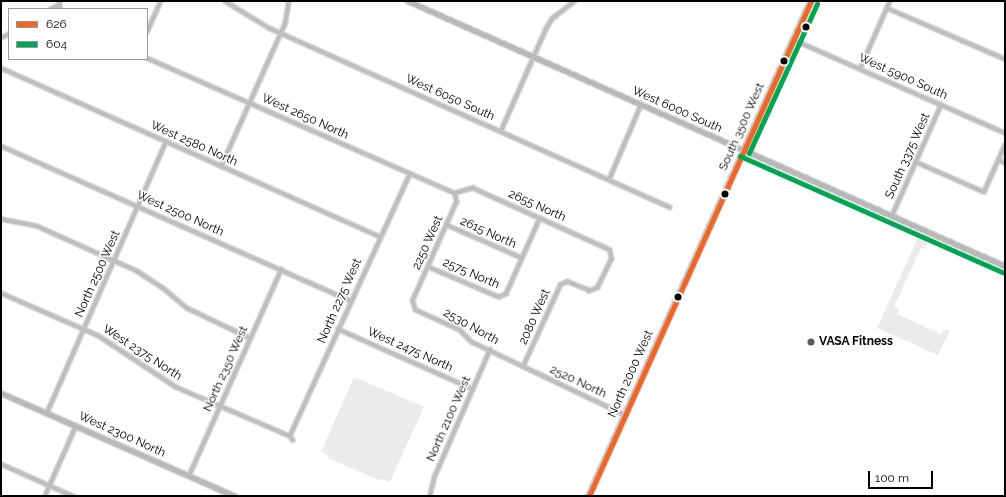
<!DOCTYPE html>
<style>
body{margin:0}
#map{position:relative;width:1006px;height:497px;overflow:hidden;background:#fff;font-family:Raleway,sans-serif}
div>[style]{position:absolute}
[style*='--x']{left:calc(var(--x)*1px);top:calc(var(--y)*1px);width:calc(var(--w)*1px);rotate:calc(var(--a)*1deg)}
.green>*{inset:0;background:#ebebeb}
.roads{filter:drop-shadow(1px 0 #dbdbdb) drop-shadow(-1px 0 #dbdbdb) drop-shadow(0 1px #dbdbdb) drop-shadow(0 -1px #dbdbdb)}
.street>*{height:3.5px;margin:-1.75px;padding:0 1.75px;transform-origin:1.75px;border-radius:1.75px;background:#bebebe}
.secondary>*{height:5px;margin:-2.5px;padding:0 2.5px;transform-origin:2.5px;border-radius:2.5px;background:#b8b8b8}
.primary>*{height:5.5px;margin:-2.75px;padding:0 2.75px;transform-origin:2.75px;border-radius:2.75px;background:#bebebe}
.bus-1>*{height:5px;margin:-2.5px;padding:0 2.5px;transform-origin:2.5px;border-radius:2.5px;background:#f26522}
.bus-2>*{height:5px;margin:-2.5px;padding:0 2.5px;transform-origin:2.5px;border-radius:2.5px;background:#00a651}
.dots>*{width:11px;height:11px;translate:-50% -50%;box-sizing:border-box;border:2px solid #fff;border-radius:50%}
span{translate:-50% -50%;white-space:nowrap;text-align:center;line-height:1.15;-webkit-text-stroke:3px #fff;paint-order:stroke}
.street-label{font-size:12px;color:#000}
.poi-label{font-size:12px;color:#000;font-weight:700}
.left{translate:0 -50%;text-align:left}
.frame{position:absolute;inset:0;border:2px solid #000;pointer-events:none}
.legend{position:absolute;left:8px;top:8px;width:140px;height:52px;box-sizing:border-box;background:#fff;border:1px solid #999;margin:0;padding:5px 7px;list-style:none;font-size:12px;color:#000}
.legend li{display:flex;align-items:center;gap:8px;height:20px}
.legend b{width:20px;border:1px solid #999}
.scale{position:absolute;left:868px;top:471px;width:65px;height:18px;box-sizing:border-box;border:2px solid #000;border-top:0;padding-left:5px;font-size:12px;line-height:14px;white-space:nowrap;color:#000;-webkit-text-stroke:3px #fff;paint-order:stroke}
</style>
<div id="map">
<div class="green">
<i style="clip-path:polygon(919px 235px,929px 239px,925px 249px,921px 248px,894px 307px,899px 310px,897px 314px,941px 334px,944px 329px,950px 331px,938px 355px,877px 328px)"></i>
<i style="clip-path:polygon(354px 377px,424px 407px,390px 482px,382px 479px,381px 481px,328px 458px,329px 456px,321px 452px)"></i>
</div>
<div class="roads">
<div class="street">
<i style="--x:225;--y:1;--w:52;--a:31.5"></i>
<i style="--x:269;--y:28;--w:439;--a:24.1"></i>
<i style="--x:887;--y:8;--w:129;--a:23.4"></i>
<i style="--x:51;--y:9;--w:10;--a:-29"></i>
<i style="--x:60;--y:4;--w:5;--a:79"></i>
<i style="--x:147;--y:32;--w:34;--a:-66"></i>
<i style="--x:1;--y:38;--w:9;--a:-27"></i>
<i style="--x:794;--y:40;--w:231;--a:23.8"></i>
<i style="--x:147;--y:58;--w:336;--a:23.7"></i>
<i style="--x:1;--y:68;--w:415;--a:24"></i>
<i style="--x:860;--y:69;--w:74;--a:-66.2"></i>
<i style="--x:501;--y:131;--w:111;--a:-66.2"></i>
<i style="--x:546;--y:29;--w:12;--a:-59"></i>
<i style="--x:552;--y:19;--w:29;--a:-38"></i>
<i style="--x:1;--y:146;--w:383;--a:23.9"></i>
<i style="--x:999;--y:160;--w:7;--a:27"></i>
<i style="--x:916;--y:162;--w:74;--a:23.8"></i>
<i style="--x:984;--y:192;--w:51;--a:-65.9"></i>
<i style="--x:221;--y:167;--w:157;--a:-65.9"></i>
<i style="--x:285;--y:24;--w:23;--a:-80"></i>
<i style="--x:609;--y:180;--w:82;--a:-66.9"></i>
<i style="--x:455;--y:193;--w:9;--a:77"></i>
<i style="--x:457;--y:202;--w:108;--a:114"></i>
<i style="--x:413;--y:301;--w:9;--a:72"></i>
<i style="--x:416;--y:310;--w:48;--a:24.4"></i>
<i style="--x:460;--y:330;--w:17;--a:45"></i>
<i style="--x:472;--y:342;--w:170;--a:25.5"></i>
<i style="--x:455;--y:193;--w:19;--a:-16"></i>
<i style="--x:473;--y:188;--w:150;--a:24.3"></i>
<i style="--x:610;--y:250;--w:9;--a:77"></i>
<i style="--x:612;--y:259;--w:32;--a:116"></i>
<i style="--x:598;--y:288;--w:9;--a:159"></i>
<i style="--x:590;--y:291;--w:24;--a:-158"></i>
<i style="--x:568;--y:282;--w:8;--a:157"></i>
<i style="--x:561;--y:285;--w:89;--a:114.6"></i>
<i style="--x:892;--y:216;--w:121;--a:-66.2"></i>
<i style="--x:1;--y:219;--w:37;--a:11"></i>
<i style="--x:37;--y:226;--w:110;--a:24.2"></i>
<i style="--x:137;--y:271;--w:30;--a:33"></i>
<i style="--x:162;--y:287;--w:33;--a:40"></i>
<i style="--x:187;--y:308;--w:70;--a:25.5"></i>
<i style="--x:447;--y:225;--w:82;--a:23.7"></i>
<i style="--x:429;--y:267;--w:76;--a:23.2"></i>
<i style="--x:499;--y:297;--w:8;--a:-23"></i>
<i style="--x:506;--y:294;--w:83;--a:-65.9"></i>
<i style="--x:1;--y:293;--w:107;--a:23.7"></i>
<i style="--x:99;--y:336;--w:92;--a:33.5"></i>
<i style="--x:176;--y:387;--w:124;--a:23.3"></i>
<i style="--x:290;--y:436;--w:5;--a:53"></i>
<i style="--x:338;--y:329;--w:148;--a:24"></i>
<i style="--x:47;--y:413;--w:296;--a:-66.3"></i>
<i style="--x:290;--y:436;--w:288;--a:-65.4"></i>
<i style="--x:1;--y:464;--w:79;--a:24"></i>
<i style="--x:189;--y:476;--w:226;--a:-65.9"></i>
<i style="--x:45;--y:496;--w:77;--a:-66.1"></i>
<i style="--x:430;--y:496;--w:18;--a:-77"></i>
<i style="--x:434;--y:478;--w:140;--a:-66.4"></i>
</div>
<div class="secondary">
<i style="--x:408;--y:1;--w:653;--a:23.94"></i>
<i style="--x:1;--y:393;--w:255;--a:23.8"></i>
</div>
<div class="primary">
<i style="--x:589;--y:496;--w:543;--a:-65.84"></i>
</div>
</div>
<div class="bus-1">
<i style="--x:589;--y:496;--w:543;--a:-65.84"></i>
</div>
<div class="bus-2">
<i style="--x:749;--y:153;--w:164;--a:-65.5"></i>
<i style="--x:740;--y:156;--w:287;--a:23.9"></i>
</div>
<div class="dots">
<i style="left:806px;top:27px;background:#000"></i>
<i style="left:784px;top:61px;background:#000"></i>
<i style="left:725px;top:194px;background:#000"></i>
<i style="left:678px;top:297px;background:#000"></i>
<i style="left:811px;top:342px;background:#595959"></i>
</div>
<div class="street-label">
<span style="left:903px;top:77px;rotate:24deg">West 5900 South</span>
<span style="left:450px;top:98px;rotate:24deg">West 6050 South</span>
<span style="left:677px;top:110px;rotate:24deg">West 6000 South</span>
<span style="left:305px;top:117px;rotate:24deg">West 2650 North</span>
<span style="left:742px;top:127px;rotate:-66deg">South 3500 West</span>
<span style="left:194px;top:144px;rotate:24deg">West 2580 North</span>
<span style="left:908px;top:156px;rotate:-66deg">South 3375 West</span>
<span style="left:537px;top:206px;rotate:24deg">2655 North</span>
<span style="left:180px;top:214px;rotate:24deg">West 2500 North</span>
<span style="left:488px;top:233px;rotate:24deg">2615 North</span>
<span style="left:428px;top:243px;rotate:-66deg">2250 West</span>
<span style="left:98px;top:274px;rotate:-66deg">North 2500 West</span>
<span style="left:471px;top:274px;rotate:23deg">2575 North</span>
<span style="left:340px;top:301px;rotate:-66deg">North 2275 West</span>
<span style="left:535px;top:317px;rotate:-66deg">2080 West</span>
<span style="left:471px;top:327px;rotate:29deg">2530 North</span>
<span style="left:410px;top:350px;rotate:24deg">West 2475 North</span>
<span style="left:142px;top:353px;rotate:33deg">West 2375 North</span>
<span style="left:226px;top:369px;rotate:-66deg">North 2350 West</span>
<span style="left:631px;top:374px;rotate:-66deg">North 2000 West</span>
<span style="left:578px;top:382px;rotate:25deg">2520 North</span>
<span style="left:449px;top:419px;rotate:-66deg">North 2100 West</span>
<span style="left:122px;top:435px;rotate:24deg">West 2300 North</span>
</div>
<div class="poi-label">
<span class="left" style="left:819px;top:342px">VASA Fitness</span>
</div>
<div class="frame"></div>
<ul class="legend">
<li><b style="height:5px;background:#f26522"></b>626</li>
<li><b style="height:5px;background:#00a651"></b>604</li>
</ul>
<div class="scale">100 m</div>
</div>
